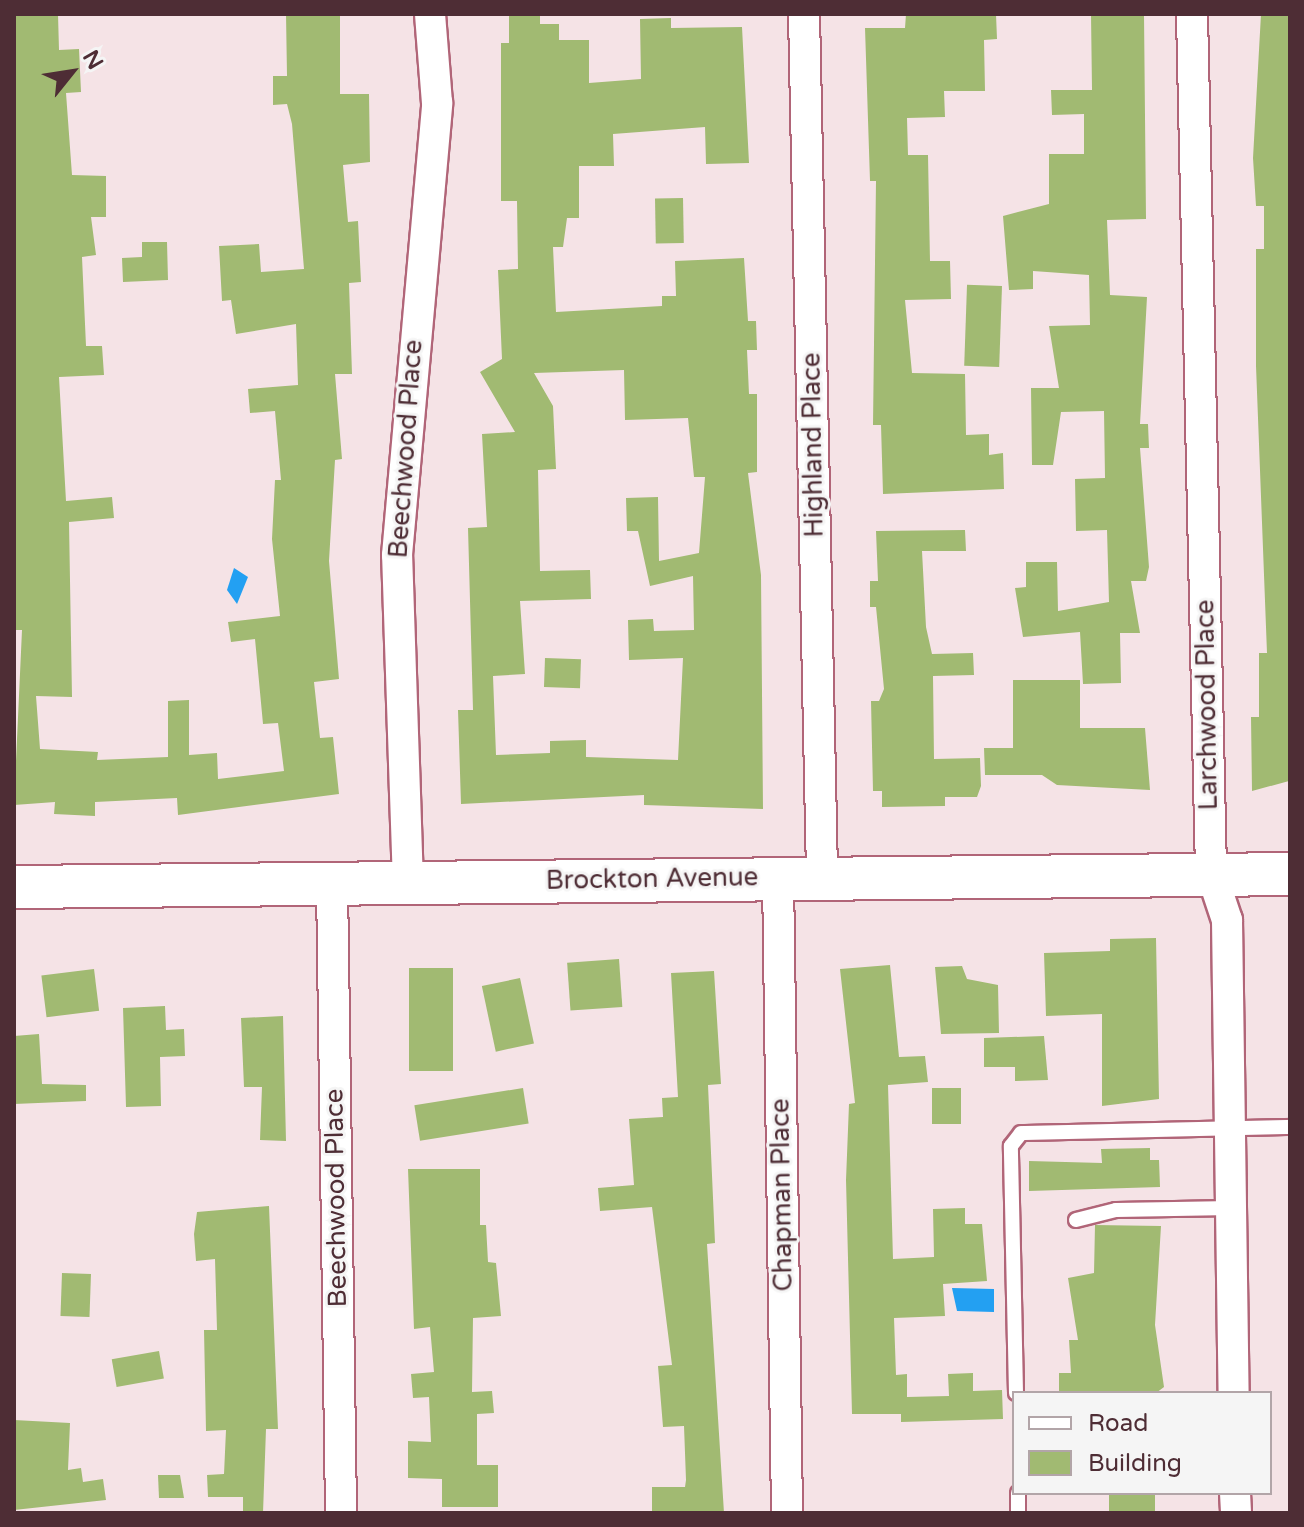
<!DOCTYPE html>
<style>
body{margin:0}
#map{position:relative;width:1304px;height:1527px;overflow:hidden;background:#f5e3e6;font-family:"Varela Round",sans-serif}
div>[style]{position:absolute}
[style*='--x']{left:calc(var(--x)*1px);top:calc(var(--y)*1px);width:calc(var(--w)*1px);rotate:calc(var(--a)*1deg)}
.water>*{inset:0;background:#23a0f2}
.building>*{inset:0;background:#a1ba72;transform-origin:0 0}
.roads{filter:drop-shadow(2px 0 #b16578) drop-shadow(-2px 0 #b16578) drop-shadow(0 2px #b16578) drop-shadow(0 -2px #b16578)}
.service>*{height:14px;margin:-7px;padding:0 7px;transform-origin:7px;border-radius:7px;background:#fff}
.minor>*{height:30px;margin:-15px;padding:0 15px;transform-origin:15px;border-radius:15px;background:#fff}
.secondary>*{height:42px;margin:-21px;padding:0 21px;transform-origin:21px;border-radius:21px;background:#fff}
span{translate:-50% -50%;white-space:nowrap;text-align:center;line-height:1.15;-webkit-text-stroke:6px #f5f5f5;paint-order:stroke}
.street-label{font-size:26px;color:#4e2d35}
.frame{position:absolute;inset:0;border:16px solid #4e2d35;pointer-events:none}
.legend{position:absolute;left:1012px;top:1391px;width:260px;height:104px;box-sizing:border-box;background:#f5f5f5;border:2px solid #b2a5a8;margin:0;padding:10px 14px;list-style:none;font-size:24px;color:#4e2d35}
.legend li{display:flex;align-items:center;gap:16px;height:40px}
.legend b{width:40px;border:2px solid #b2a5a8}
.north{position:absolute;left:32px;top:32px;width:80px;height:80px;-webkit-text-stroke:6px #f5f5f5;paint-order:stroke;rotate:60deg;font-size:22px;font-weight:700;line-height:32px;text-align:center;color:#4e2d35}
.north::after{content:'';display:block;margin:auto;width:28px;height:36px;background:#4e2d35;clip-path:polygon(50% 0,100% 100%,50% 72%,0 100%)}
</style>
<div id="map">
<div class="water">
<i style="clip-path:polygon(234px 568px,248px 577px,237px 604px,227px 590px)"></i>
<i style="clip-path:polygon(952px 1288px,994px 1289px,994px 1312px,957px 1311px)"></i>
</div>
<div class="building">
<i style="clip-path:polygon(14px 14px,58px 14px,59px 50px,79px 49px,81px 92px,66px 93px,72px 175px,106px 176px,106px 217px,91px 217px,96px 255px,82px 257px,86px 346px,102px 346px,104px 375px,59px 377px,66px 501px,112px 497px,114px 518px,69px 522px,72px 697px,36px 696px,40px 749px,98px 752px,97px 760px,168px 757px,168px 701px,189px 700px,189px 755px,217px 753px,218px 779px,284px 771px,278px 723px,263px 724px,255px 639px,231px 642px,228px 622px,280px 616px,272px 539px,275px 480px,281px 480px,275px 411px,250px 413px,248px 389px,298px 385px,296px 324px,236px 334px,231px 300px,222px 301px,219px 246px,259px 244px,261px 272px,304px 269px,292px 124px,287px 104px,273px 105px,273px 76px,287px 76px,286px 14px,340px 14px,340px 94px,369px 94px,370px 162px,343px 165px,348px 222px,358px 221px,361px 282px,349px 283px,352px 374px,335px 374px,342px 459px,335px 460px,329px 561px,339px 679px,314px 682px,320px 738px,333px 737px,339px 794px,178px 815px,177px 798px,95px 802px,95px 816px,54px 814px,55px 802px,14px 805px,22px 630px,14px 630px)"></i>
<i style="clip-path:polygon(evenodd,509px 14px,540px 14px,540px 24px,559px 24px,559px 40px,589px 40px,589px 83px,641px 79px,640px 19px,671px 18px,671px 28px,742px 27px,749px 163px,706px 164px,705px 127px,613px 134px,614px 166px,579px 166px,579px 218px,567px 218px,563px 247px,553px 247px,556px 312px,662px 306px,662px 296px,676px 296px,675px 261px,744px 258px,748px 321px,756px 321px,757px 350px,747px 350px,749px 394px,757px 394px,757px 472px,748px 473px,761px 575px,763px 809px,644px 805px,644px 795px,461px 804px,458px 710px,473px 710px,468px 528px,487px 527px,482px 434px,515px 432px,480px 372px,502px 359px,498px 270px,518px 269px,517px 201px,501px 201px,501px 43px,509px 43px,509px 14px,624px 370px,625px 420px,688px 418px,694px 477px,705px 477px,699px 553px,659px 561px,658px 497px,626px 498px,627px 531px,638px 531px,650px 586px,693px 576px,694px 630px,654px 631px,653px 619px,628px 620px,629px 660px,683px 658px,678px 760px,586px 757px,586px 740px,550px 741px,550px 753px,496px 755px,493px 676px,525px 674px,520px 601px,591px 599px,590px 570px,540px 571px,538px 470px,556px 469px,553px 406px,534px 373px,624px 370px)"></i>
<i style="clip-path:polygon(906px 14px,996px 14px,997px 39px,984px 40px,985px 91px,944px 91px,945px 117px,907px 118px,908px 155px,928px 155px,930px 261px,950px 261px,951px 299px,905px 300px,912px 373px,965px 374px,966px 435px,989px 434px,989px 455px,1003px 453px,1004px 489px,883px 494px,881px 425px,873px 425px,876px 181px,870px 181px,865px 28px,905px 28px)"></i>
<i style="clip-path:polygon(1091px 14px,1144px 14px,1146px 219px,1107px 220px,1110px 295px,1147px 297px,1140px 424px,1148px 424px,1149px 448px,1140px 448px,1149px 567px,1146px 581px,1131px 581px,1140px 633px,1120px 633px,1121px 683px,1083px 684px,1080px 632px,1023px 637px,1015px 588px,1026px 587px,1026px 562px,1057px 562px,1058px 611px,1109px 602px,1107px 530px,1076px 531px,1075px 479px,1105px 478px,1104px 411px,1061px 412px,1053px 465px,1032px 465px,1031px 388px,1059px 388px,1049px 326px,1090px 325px,1089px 275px,1033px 271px,1033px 289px,1009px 290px,1003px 216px,1049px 204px,1049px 154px,1084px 154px,1084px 114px,1052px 115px,1051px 90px,1092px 90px)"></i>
<i style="clip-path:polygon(1261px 14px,1290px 14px,1289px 781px,1252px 791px,1251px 717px,1259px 717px,1259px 653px,1267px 653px,1256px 366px,1256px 249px,1264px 249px,1264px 206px,1256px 206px,1253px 158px)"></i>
<i style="left:683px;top:198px;width:45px;height:28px;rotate:89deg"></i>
<i style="clip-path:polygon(142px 242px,167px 242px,168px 280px,123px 282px,122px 258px,142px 257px)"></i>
<i style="left:1002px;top:286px;width:81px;height:35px;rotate:92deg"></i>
<i style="clip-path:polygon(965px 530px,966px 551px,922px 551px,926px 627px,932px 654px,973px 653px,974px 675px,933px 676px,934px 759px,980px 758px,981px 786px,977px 797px,945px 797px,945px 806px,882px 807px,882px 791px,873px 791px,871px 701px,879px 701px,884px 689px,876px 607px,870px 607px,870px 581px,878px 581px,876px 531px)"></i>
<i style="left:545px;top:658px;width:36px;height:29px;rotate:2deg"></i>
<i style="clip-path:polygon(1013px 680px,1080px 680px,1080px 728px,1145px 728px,1150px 790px,1057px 785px,1042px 775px,985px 775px,984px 748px,1013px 748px)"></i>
<i style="clip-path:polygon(1156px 938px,1159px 1099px,1102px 1106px,1102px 1014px,1046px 1016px,1044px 953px,1110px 951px,1110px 939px)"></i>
<i style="left:619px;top:959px;width:48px;height:52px;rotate:86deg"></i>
<i style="clip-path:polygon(890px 965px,899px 1057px,925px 1056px,928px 1082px,888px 1085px,893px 1259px,934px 1257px,933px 1209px,965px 1208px,965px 1224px,982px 1224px,987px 1281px,943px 1284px,945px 1316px,894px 1318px,896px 1375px,907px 1374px,907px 1397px,949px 1396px,948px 1374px,973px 1373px,973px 1391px,1002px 1390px,1003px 1419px,901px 1422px,901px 1414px,852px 1414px,846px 1180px,849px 1104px,855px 1103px,840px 969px)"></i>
<i style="clip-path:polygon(962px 966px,967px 979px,998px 985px,999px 1033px,941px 1034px,935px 967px)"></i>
<i style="left:409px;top:968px;width:44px;height:103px"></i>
<i style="left:94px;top:969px;width:42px;height:53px;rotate:83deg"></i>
<i style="clip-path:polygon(714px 971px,721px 1084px,708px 1085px,715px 1243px,707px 1244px,724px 1513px,652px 1513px,652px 1487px,685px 1487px,686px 1480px,684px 1426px,663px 1427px,658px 1366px,672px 1365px,652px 1207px,600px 1211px,598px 1188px,634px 1185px,629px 1119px,663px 1117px,662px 1098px,678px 1097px,671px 973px)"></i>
<i style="left:520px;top:978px;width:67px;height:39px;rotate:78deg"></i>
<i style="clip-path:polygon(165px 1006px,166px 1030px,184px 1029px,185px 1056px,160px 1057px,161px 1106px,126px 1107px,123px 1008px)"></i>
<i style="clip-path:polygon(283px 1016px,286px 1141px,260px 1140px,262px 1087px,244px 1087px,241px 1018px)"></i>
<i style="clip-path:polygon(39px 1034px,42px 1084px,86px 1085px,86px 1101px,14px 1104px,14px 1036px)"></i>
<i style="clip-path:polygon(1044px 1036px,1048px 1080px,1015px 1081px,1015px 1067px,984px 1067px,984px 1038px)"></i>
<i style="left:523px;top:1088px;width:36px;height:110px;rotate:81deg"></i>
<i style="left:932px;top:1088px;width:29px;height:36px"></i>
<i style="clip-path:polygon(1150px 1148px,1150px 1160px,1159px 1160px,1160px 1187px,1029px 1191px,1029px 1161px,1102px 1163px,1101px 1149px)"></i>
<i style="clip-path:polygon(408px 1169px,480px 1169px,480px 1225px,486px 1225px,488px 1262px,496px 1263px,501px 1316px,473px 1318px,472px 1392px,492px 1391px,494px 1413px,477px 1414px,477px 1465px,498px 1465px,498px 1507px,442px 1507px,442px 1479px,408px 1478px,408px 1441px,431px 1442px,429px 1397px,413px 1398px,411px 1374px,434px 1372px,430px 1327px,414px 1329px)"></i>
<i style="clip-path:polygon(269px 1206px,278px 1429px,266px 1429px,263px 1513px,243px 1513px,243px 1497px,208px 1497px,207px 1475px,224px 1474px,226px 1430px,206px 1431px,204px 1330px,217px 1330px,215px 1259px,196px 1261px,194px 1234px,197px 1212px)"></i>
<i style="clip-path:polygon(1095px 1225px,1161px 1226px,1155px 1325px,1164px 1387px,1156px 1393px,1059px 1393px,1059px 1373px,1071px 1373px,1069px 1340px,1078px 1340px,1068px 1278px,1094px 1273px)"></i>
<i style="left:62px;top:1273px;width:29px;height:43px;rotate:2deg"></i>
<i style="left:159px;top:1351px;width:28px;height:48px;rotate:80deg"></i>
<i style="clip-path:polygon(14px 1420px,70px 1423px,68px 1470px,81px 1468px,83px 1482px,103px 1479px,106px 1500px,14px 1510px)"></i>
<i style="clip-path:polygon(158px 1475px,180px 1475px,184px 1498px,159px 1498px)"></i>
<i style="left:1109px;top:1493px;width:46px;height:20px"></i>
</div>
<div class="roads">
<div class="service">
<i style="--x:1076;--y:1220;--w:41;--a:-14"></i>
<i style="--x:1116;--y:1210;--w:116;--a:-1"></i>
<i style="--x:1016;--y:1393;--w:247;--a:-91.2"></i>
<i style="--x:1011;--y:1146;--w:16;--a:-52"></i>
<i style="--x:1021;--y:1133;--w:269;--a:-1.3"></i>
<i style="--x:1018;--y:1493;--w:20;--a:90"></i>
</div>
<div class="minor">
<i style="--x:804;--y:14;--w:862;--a:88.8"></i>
<i style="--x:1192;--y:14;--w:858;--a:88.73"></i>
<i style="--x:1211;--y:872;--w:51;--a:71.6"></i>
<i style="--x:1227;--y:920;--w:473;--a:89.2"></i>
<i style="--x:778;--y:876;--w:637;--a:89.19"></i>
<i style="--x:332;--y:883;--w:630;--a:89.18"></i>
<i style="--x:408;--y:884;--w:329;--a:-91.9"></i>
<i style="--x:397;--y:555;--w:454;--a:-84.9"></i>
<i style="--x:437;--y:103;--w:89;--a:-94.5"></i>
<i style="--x:1235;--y:1493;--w:20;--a:87"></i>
</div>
<div class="secondary">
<i style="--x:14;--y:887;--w:1276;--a:-0.58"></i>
</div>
</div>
<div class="street-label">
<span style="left:813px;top:445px;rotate:-91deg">Highland Place</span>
<span style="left:406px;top:449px;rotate:-86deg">Beechwood Place</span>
<span style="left:1207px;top:705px;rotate:-91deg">Larchwood Place</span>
<span style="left:652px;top:879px;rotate:-1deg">Brockton Avenue</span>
<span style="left:782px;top:1195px;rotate:-91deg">Chapman Place</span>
<span style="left:336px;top:1198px;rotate:-91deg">Beechwood Place</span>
</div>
<div class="frame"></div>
<ul class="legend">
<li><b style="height:10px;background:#fff"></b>Road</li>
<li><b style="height:22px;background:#a1ba72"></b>Building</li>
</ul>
<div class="north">N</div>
</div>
